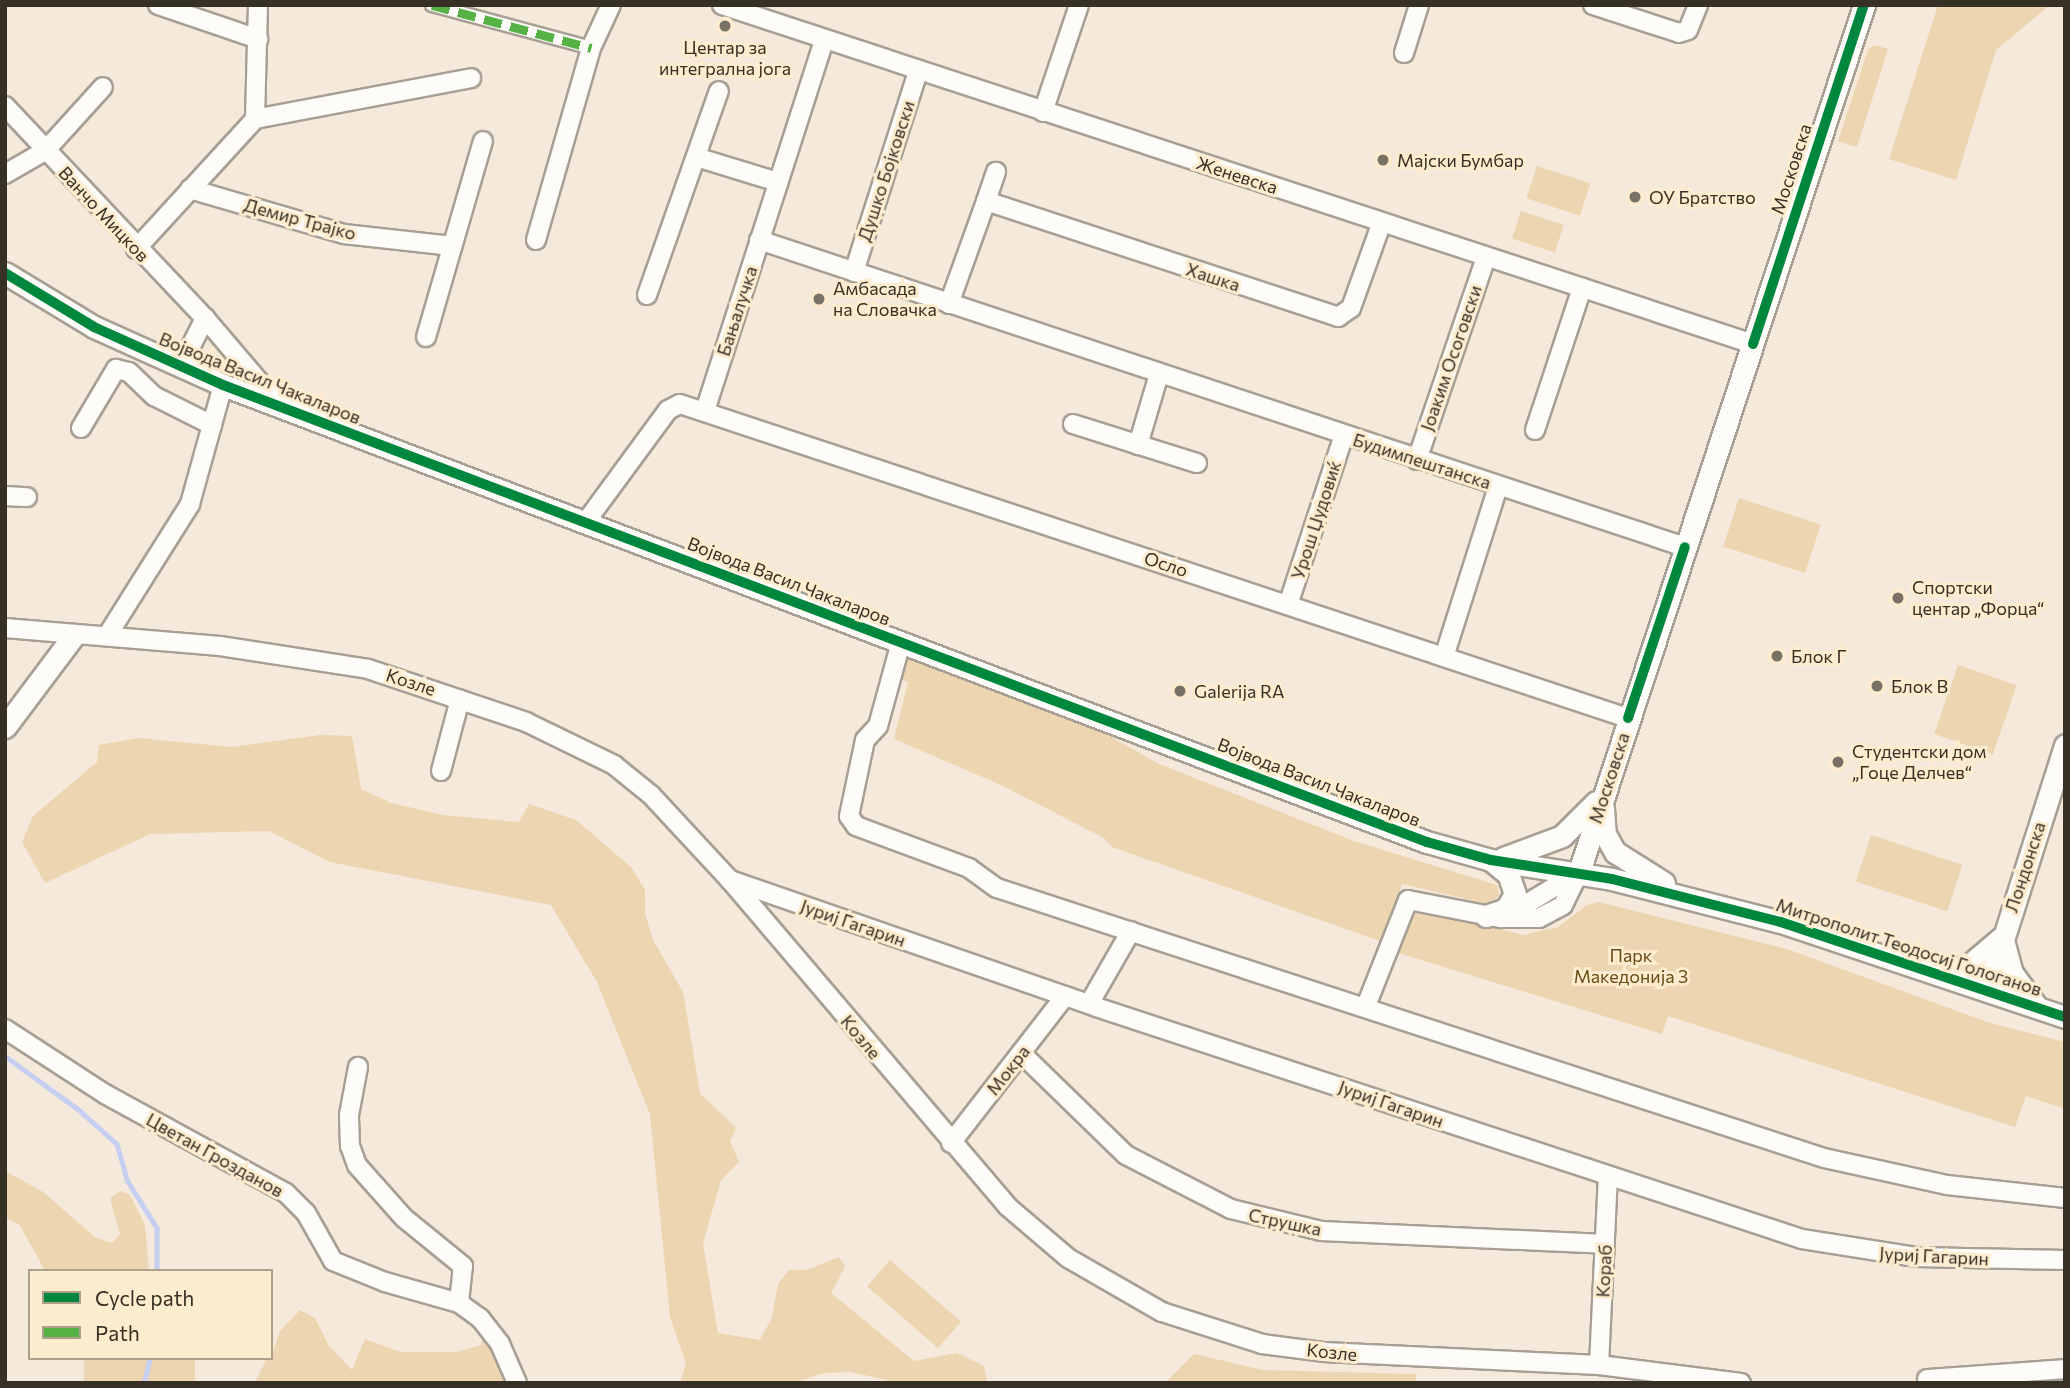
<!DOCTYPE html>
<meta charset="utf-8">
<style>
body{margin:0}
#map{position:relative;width:2070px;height:1388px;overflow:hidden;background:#f4e9da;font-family:Commissioner,sans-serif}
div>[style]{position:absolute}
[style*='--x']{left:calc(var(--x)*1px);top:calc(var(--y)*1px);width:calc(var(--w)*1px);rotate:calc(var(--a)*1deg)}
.green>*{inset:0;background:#ecd5b0;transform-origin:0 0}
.stream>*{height:4.5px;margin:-2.25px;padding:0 2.25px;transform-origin:2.25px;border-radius:2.25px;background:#c6cef2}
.roads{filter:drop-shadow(2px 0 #a79f93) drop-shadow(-2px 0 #a79f93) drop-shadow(0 2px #a79f93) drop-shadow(0 -2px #a79f93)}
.pedestrian>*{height:12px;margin:-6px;padding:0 6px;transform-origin:6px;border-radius:6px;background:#fdfcf9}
.minor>*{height:18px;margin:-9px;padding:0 9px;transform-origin:9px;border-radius:9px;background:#fdfcf9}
.tertiary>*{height:21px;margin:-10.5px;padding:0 10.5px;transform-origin:10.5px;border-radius:10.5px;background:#fdfcf9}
.quiet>*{height:9px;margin-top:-4.5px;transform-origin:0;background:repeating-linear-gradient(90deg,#56b245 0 18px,transparent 0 27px)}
.cycleway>*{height:10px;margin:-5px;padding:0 5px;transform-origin:5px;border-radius:5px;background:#00873e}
.dots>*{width:19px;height:19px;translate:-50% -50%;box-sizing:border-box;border:4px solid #feeccf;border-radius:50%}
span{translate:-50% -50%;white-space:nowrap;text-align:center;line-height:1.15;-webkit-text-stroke:6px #feeccf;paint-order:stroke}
.poi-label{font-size:18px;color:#373025}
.left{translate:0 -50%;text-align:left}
.street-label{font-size:18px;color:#373025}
.park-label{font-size:18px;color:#694b14}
.frame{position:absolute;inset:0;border:7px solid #373025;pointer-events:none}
.legend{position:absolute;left:28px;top:1269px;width:245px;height:91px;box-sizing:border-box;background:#feeccf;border:2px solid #aea18b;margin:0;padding:9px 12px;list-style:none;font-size:21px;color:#373025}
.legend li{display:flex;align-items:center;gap:14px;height:35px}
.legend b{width:35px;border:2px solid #aea18b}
</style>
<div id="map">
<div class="green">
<i style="clip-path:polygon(1938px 5px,2050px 5px,1996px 50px,1956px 180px,1889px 159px)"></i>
<i style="clip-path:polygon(1874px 45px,1888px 49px,1857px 147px,1838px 141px,1868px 50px)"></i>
<i style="left:1537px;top:166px;width:56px;height:34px;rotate:18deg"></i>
<i style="left:1521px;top:211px;width:45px;height:29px;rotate:18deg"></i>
<i style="left:1739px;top:498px;width:86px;height:51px;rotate:18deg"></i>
<i style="clip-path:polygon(904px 658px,1106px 734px,1159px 764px,1354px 841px,1497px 885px,1499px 896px,1488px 904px,1402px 884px,1383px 942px,1112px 847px,1104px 838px,1001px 785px,894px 739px,908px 682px,897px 678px)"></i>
<i style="left:1958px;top:665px;width:62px;height:73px;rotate:19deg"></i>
<i style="clip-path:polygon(320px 735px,352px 736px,361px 789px,391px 803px,443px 815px,519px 822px,529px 804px,576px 820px,631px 867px,645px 890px,645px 913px,653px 940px,683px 992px,700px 1093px,736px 1128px,730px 1141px,739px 1162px,721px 1180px,703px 1243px,718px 1333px,760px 1340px,772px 1318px,778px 1284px,789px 1270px,807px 1270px,839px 1257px,845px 1266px,831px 1293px,914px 1361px,957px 1353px,984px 1366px,987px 1383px,899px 1383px,851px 1372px,824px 1373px,794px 1383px,680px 1383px,686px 1363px,670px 1317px,650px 1114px,597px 982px,551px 905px,330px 862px,269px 831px,150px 834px,45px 883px,22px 842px,33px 816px,97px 762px,99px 745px,138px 738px,232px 747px)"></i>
<i style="left:1871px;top:835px;width:96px;height:49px;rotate:18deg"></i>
<i style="clip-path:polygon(1599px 902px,1787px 949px,1990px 1023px,2065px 1042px,2065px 1109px,2026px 1096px,2015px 1127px,1668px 1016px,1662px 1034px,1395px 952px,1416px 909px,1523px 935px,1558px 927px,1587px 905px)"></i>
<i style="clip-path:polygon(5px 1171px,43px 1192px,95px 1237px,112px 1243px,120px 1234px,110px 1198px,121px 1191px,130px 1195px,145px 1225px,149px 1271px,45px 1271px,20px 1225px,5px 1217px)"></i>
<i style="left:890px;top:1260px;width:94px;height:35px;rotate:41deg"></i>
<i style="clip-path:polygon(300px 1310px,315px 1318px,329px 1346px,352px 1370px,365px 1339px,400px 1352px,457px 1352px,481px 1345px,486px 1327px,517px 1383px,255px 1383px,267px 1358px,271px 1358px,280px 1331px)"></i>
<i style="clip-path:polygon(1194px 1354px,1263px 1370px,1416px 1374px,1416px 1383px,1165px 1383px)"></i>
<i style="left:84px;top:1358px;width:111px;height:25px"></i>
</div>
<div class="stream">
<i style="--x:5;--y:1056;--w:90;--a:36"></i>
<i style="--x:78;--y:1109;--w:52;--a:41.9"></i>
<i style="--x:117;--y:1144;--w:37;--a:74"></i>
<i style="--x:127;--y:1180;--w:57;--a:58"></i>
<i style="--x:157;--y:1228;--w:43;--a:90"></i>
<i style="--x:144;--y:1383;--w:26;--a:-77"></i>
</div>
<div class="roads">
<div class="pedestrian">
<i style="--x:432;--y:5;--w:165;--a:15.1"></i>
</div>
<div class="minor">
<i style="--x:158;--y:5;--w:106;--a:18.8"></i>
<i style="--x:722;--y:5;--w:1085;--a:18.2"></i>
<i style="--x:1593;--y:5;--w:90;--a:18"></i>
<i style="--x:1679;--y:33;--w:9;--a:-18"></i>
<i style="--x:1688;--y:30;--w:27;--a:-68"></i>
<i style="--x:1404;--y:53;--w:50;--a:-72.6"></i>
<i style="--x:5;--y:106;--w:291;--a:46.7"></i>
<i style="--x:205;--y:318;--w:116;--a:49.6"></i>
<i style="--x:1043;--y:112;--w:113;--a:-71.4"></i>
<i style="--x:255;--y:119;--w:220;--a:-10.7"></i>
<i style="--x:696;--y:157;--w:86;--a:17"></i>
<i style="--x:5;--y:174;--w:46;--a:-29.9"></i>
<i style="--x:45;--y:151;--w:86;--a:-47.8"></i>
<i style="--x:190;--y:189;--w:160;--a:16.3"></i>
<i style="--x:344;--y:234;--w:109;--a:6.3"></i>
<i style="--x:986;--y:201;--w:31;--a:-71"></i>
<i style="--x:536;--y:240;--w:200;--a:-74"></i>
<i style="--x:591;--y:48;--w:47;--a:-65.1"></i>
<i style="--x:759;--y:240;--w:976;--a:18.34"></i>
<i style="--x:136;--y:249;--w:176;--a:-47.5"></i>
<i style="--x:255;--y:119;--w:114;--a:-88.5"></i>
<i style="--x:854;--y:272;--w:211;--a:-72.3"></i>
<i style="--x:647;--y:295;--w:216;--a:-70.6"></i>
<i style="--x:949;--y:304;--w:109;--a:-70.2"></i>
<i style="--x:986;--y:201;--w:371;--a:18.2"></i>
<i style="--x:1338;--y:317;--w:16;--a:-35"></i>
<i style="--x:1351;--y:308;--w:91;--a:-70.2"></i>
<i style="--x:426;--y:337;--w:204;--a:-73.8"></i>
<i style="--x:181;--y:366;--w:54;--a:-63.4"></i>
<i style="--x:705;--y:411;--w:390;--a:-72.2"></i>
<i style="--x:1073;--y:424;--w:130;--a:17.5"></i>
<i style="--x:81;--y:428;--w:69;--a:-59.3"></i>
<i style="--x:116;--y:369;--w:13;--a:13"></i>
<i style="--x:129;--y:372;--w:35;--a:44"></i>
<i style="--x:154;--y:396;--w:65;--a:26.6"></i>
<i style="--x:1535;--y:430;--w:150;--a:-71.7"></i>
<i style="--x:1138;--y:445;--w:74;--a:-73.5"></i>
<i style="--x:1417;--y:460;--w:214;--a:-71.2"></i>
<i style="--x:5;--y:496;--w:22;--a:3"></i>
<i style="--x:585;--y:523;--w:140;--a:-53.7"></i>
<i style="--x:668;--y:410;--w:13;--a:-27"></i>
<i style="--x:680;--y:404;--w:999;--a:18.33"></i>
<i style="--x:1288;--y:605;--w:179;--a:-71.8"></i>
<i style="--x:5;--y:628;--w:216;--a:4.8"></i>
<i style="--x:220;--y:646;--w:150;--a:8.8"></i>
<i style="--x:368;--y:669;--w:167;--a:18.5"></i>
<i style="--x:526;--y:722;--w:98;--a:26"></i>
<i style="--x:614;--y:765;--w:48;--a:39"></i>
<i style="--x:651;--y:795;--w:116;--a:47.1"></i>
<i style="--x:730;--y:880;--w:428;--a:49.6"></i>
<i style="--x:1007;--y:1206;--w:80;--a:40.4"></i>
<i style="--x:1068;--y:1258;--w:108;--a:29.9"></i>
<i style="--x:1162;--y:1312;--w:105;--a:17.7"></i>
<i style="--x:1262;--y:1344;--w:63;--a:7.4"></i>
<i style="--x:1324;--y:1352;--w:275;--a:2.7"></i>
<i style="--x:1599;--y:1365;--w:143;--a:7.2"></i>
<i style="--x:107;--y:636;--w:156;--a:-57.8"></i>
<i style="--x:190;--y:504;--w:123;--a:-74.5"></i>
<i style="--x:901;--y:642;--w:87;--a:105.3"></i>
<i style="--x:878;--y:726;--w:19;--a:133"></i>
<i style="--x:865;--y:740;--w:78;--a:101.9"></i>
<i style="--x:849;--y:816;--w:12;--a:55"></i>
<i style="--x:856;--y:826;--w:121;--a:20.4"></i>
<i style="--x:969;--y:868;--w:34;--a:36"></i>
<i style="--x:997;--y:888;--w:870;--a:18.08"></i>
<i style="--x:1824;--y:1158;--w:126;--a:12.4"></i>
<i style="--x:1947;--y:1185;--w:119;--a:6.3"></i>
<i style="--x:1444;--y:657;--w:178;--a:-72.4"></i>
<i style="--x:441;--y:771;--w:74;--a:-75.2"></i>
<i style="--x:730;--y:880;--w:387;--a:19.1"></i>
<i style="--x:1096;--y:1007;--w:743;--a:18.19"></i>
<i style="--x:1802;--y:1239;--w:115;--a:9"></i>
<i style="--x:1916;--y:1257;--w:149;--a:1.2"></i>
<i style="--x:1505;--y:917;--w:87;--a:-31.3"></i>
<i style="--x:1089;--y:1004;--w:84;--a:-60.1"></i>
<i style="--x:1366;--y:1006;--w:114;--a:-68.4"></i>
<i style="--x:1408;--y:900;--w:95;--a:11"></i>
<i style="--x:1501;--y:918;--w:38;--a:0"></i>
<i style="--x:1539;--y:918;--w:27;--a:-28"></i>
<i style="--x:1563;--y:905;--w:37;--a:-64"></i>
<i style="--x:5;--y:1029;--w:119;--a:33"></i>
<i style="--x:105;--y:1094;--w:206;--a:28.7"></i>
<i style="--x:286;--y:1193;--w:28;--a:45"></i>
<i style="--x:306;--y:1213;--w:55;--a:60.6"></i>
<i style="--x:333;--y:1261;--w:56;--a:22"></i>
<i style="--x:385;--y:1282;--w:77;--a:15.8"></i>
<i style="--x:459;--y:1303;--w:37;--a:-84"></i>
<i style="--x:463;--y:1266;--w:76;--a:-140.9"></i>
<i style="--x:404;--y:1218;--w:71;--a:-131.6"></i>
<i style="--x:357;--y:1165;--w:20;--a:-110"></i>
<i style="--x:350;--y:1146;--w:31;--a:-92"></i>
<i style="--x:349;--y:1115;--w:49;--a:-79.4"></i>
<i style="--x:1021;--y:1053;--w:146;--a:44.2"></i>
<i style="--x:1126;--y:1155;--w:118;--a:27.2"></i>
<i style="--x:1231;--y:1209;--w:93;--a:13.7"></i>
<i style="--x:1321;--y:1231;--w:284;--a:2.6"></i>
<i style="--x:951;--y:1143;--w:186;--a:-52.2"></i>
<i style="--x:459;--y:1303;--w:26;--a:36"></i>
<i style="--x:480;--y:1318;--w:33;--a:52"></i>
<i style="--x:500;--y:1344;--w:43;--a:66.4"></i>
<i style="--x:1599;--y:1365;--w:188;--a:-87.3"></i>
<i style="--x:1927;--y:1379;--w:138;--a:-4.1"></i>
</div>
<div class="tertiary">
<i style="--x:5;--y:273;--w:104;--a:31.2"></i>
<i style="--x:94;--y:327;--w:141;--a:24.2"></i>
<i style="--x:223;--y:385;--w:1288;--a:20.79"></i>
<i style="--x:1427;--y:842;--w:66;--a:15.7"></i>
<i style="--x:1491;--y:860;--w:122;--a:8.9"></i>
<i style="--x:1612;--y:879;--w:174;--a:14.3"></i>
<i style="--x:1781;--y:922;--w:299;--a:18.5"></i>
<i style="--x:5;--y:727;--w:115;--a:-53.1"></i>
<i style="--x:1603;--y:808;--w:26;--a:86"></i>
<i style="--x:1605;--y:834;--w:21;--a:61"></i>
<i style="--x:1615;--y:852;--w:58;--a:32.3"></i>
<i style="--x:1503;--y:858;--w:63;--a:-20.4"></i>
<i style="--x:1562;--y:836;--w:48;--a:-45"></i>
<i style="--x:1579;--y:872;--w:913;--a:-71.8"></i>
<i style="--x:1486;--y:916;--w:21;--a:-19"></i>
<i style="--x:1506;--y:909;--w:17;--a:-59"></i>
<i style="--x:1515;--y:894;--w:21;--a:-109"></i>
<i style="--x:1508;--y:874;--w:22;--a:-141"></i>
<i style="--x:2003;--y:940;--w:34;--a:75"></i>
<i style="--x:2012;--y:973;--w:42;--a:53.7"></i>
<i style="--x:1940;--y:971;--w:28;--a:-10"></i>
<i style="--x:1968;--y:966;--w:43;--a:-40.3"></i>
<i style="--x:1987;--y:990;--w:257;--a:-72.3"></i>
</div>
</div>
<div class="quiet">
<i style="--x:432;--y:5;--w:165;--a:15.1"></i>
</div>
<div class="cycleway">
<i style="--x:5;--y:273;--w:104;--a:31.2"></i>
<i style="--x:94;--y:327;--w:141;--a:24.2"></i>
<i style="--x:223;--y:385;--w:1288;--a:20.79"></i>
<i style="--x:1427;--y:842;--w:66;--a:15.7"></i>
<i style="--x:1491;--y:860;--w:122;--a:8.9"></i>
<i style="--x:1612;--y:879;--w:174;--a:14.3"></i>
<i style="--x:1781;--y:922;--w:299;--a:18.5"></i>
<i style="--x:1753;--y:344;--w:357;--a:-71.9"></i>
<i style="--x:1628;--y:718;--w:180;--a:-71.6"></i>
</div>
<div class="dots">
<i style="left:725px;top:26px;background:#797164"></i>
<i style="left:1383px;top:160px;background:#797164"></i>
<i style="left:1635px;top:197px;background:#797164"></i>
<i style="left:819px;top:299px;background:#797164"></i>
<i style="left:1898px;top:598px;background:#797164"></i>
<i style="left:1777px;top:656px;background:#797164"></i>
<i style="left:1877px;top:686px;background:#797164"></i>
<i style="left:1180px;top:691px;background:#797164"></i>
<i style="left:1838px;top:762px;background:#797164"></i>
</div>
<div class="poi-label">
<span style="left:725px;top:58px">Центар за<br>интегрална јога</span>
<span class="left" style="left:1397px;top:160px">Мајски Бумбар</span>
<span class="left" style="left:1649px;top:197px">ОУ Братство</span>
<span class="left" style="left:833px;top:299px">Амбасада<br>на Словачка</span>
<span class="left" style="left:1912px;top:598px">Спортски<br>центар „Форца“</span>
<span class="left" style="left:1791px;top:656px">Блок Г</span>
<span class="left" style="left:1891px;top:686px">Блок В</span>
<span class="left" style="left:1194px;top:691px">Galerija RA</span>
<span class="left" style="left:1852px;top:762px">Студентски дом<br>„Гоце Делчев“</span>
</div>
<div class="street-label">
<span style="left:1791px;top:169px;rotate:-72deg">Московска</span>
<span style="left:886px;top:171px;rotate:-72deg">Душко Бојковски</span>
<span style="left:1237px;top:175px;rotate:18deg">Женевска</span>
<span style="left:104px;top:214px;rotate:47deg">Ванчо Мицков</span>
<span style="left:300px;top:219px;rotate:15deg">Демир Трајко</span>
<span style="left:1213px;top:277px;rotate:18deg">Хашка</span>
<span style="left:737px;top:311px;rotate:-72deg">Бањалучка</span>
<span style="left:1451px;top:358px;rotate:-71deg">Јоаким Осоговски</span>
<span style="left:260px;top:378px;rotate:22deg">Војвода Васил Чакаларов</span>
<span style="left:1422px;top:461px;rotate:18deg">Будимпештанска</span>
<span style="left:1316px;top:520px;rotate:-72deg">Урош Џудовиќ</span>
<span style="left:1166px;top:564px;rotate:18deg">Осло</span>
<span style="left:789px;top:581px;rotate:21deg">Војвода Васил Чакаларов</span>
<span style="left:411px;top:682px;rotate:18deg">Козле</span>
<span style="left:1609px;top:778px;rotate:-72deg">Московска</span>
<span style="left:1319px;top:782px;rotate:21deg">Војвода Васил Чакаларов</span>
<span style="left:2025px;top:867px;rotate:-72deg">Лондонска</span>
<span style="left:853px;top:923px;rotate:19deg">Јуриј Гагарин</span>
<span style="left:1909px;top:947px;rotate:18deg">Митрополит Теодосиј Гологанов</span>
<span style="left:861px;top:1037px;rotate:50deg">Козле</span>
<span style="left:1008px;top:1070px;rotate:-52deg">Мокра</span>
<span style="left:1391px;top:1104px;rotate:19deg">Јуриј Гагарин</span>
<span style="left:215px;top:1155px;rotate:29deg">Цветан Грозданов</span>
<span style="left:1285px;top:1222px;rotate:12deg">Струшка</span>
<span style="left:1934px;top:1256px;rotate:3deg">Јуриј Гагарин</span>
<span style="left:1604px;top:1271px;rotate:-87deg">Кораб</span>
<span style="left:1332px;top:1352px;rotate:6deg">Козле</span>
</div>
<div class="park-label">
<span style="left:1631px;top:966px">Парк<br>Македонија 3</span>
</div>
<div class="frame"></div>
<ul class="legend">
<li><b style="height:9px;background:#00873e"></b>Cycle path</li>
<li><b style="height:9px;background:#56b245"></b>Path</li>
</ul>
</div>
